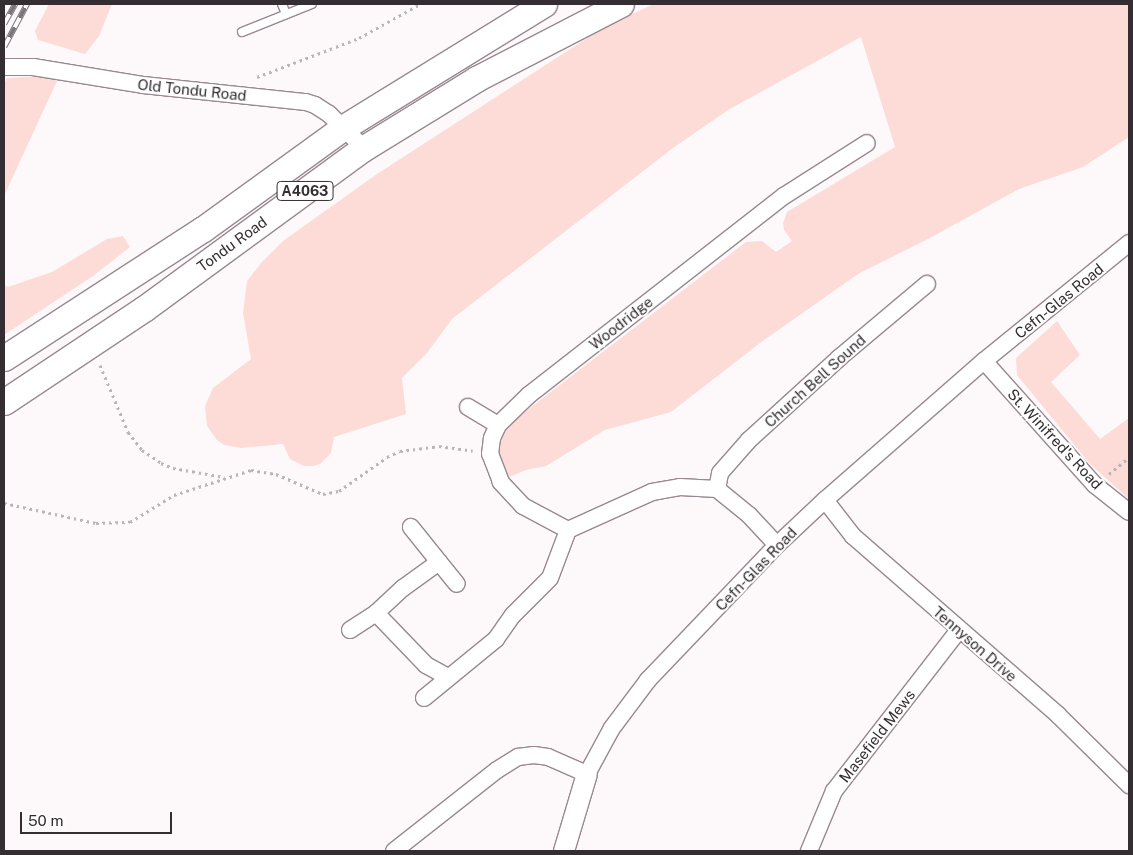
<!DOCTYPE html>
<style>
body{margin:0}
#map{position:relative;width:1133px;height:855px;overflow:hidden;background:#fdf9fb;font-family:"Public Sans",sans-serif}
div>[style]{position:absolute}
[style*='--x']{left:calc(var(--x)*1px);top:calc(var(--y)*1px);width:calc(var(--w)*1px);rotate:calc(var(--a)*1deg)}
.green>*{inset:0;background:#fddbd6}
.path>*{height:3px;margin-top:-1.5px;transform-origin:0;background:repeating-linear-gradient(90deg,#bab5b8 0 2.5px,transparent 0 6.5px)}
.roads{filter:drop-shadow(1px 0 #988891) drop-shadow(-1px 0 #988891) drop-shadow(0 1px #988891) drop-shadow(0 -1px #988891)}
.service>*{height:8px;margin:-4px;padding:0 4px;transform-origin:4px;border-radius:4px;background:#fff}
.minor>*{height:16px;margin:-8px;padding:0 8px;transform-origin:8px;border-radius:8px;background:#fff}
.tertiary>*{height:20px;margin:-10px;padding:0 10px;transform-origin:10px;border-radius:10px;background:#fff}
.primary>*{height:25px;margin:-12.5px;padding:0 12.5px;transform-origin:12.5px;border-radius:12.5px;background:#fff}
.rail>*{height:5.5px;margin-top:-2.75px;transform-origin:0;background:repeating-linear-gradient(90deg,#fff 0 11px,#7c767a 0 22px);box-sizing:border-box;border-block:1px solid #7c767a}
span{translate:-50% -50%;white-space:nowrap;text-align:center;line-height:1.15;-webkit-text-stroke:4px #fff;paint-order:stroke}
.shield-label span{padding:1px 4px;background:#fff;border:1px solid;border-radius:4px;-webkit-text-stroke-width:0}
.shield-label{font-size:14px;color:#342d31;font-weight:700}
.street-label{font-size:15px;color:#342d31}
.frame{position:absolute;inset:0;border:5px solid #342d31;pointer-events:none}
.scale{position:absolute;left:20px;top:812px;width:152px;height:22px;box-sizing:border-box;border:2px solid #342d31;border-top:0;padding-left:6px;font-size:15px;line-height:18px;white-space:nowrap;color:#342d31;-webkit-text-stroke:4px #fff;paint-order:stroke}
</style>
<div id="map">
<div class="green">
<i style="clip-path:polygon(49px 4px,112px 4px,99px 36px,85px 54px,38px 40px,35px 31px)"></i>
<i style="clip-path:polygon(654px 4px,1129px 4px,1129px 137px,1083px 167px,1019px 189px,930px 238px,858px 274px,760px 343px,671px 412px,605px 430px,546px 466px,526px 470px,509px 477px,500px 465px,498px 451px,503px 434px,522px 414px,746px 242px,762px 241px,776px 252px,792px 241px,784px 230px,783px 223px,787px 212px,895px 147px,861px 37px,728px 110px,673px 148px,452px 319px,427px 353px,402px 378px,406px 414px,334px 437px,331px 453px,320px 464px,313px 466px,304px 466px,290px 459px,283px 444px,241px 448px,224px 445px,217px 440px,207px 426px,205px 406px,213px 388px,251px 359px,243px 313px,247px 281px,262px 262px,283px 241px,377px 174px,606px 26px)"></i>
<i style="clip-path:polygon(47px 76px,57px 81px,4px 196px,4px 84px,7px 78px)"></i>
<i style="clip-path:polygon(123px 236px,130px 247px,93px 276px,4px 335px,4px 285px,8px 287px,52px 272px,107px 239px)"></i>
<i style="clip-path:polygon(1057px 321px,1080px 355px,1051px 382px,1100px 439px,1129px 418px,1129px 499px,1090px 464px,1017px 375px,1016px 358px)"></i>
</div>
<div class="path">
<i style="--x:257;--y:77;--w:109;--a:-20.9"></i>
<i style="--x:359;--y:38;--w:70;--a:-29.1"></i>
<i style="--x:100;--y:365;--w:73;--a:67.3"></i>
<i style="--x:128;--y:432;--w:23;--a:52"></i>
<i style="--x:142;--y:450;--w:23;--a:34"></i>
<i style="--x:161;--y:463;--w:13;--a:23"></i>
<i style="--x:173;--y:468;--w:52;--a:10"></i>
<i style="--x:1109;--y:474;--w:26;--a:-40"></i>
<i style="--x:4;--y:503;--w:94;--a:12.3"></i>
<i style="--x:96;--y:523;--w:34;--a:-2"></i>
<i style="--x:130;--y:522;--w:52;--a:-31.5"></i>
<i style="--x:174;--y:495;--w:81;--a:-18"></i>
<i style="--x:251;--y:470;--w:25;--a:9"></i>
<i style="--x:276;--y:474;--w:51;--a:23.1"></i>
<i style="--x:323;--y:494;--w:16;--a:-11"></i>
<i style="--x:339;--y:491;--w:59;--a:-35.3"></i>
<i style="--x:387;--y:457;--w:14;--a:-25"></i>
<i style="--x:400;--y:451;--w:39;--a:-7"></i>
<i style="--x:439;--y:446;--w:34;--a:8"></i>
</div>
<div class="roads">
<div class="service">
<i style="--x:282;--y:4;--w:11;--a:68"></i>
<i style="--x:242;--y:32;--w:75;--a:-21.8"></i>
</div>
<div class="minor">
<i style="--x:4;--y:67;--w:29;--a:0"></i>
<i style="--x:33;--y:67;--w:111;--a:9.3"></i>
<i style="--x:143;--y:85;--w:164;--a:6"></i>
<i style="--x:306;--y:102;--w:9;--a:18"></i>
<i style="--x:315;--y:105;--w:17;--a:33"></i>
<i style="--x:329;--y:114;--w:49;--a:44.2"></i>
<i style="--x:984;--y:361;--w:166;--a:48.2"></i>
<i style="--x:1095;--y:485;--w:43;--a:38.5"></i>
<i style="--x:468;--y:407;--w:35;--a:31"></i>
<i style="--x:717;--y:489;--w:41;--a:39.1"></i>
<i style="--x:749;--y:515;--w:41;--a:47"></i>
<i style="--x:825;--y:500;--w:46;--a:52.1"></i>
<i style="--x:853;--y:536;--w:272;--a:41.1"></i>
<i style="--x:1058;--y:715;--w:100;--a:44.6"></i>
<i style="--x:568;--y:530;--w:51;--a:-151.9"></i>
<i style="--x:523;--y:506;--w:33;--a:-133"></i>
<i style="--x:501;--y:482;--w:30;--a:-111"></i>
<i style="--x:490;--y:454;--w:16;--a:-83"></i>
<i style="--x:492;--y:438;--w:14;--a:-65"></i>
<i style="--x:498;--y:425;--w:43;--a:-44.1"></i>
<i style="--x:529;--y:395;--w:323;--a:-38"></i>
<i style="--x:784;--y:196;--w:98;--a:-32.6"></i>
<i style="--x:439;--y:562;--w:28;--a:51"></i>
<i style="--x:376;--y:613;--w:72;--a:46.1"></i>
<i style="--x:426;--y:665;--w:25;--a:29"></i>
<i style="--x:350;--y:630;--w:31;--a:-33"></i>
<i style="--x:376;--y:613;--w:37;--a:-43"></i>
<i style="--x:403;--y:588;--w:44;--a:-35.8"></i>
<i style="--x:439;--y:562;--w:45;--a:-128.7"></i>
<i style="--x:424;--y:698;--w:93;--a:-39.3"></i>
<i style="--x:496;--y:639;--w:29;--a:-55"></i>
<i style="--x:513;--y:615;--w:52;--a:-45"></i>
<i style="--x:550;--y:578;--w:51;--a:-69.4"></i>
<i style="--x:568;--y:530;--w:92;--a:-24.3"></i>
<i style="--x:652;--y:492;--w:28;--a:-10"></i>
<i style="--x:680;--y:487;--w:37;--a:3"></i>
<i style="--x:717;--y:489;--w:16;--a:-79"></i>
<i style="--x:720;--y:473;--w:44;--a:-48.7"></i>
<i style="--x:749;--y:440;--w:122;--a:-42.3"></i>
<i style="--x:839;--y:358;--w:115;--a:-40.1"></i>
<i style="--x:394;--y:851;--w:131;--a:-38.2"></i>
<i style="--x:497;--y:770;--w:25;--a:-32"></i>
<i style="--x:518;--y:757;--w:16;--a:-7"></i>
<i style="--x:534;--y:755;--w:14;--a:8"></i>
<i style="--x:548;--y:757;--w:43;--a:23.6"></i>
<i style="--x:587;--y:774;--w:52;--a:-61.5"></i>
<i style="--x:612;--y:728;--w:60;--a:-53.1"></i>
<i style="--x:648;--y:680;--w:187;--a:-46.3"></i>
<i style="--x:777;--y:545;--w:66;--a:-43.2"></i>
<i style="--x:825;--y:500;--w:211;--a:-41.2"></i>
<i style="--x:984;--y:361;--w:187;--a:-39.1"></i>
<i style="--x:809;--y:851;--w:65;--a:-67.4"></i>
<i style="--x:834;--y:791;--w:204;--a:-52.2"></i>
</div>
<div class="tertiary">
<i style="--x:564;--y:851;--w:80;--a:-73.4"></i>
</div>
<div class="primary">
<i style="--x:4;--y:358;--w:237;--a:-33"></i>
<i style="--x:203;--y:229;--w:174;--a:-35.9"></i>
<i style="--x:344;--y:127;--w:235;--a:-31.6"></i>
<i style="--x:4;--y:402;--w:169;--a:-33.7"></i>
<i style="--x:145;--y:308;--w:271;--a:-36.2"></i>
<i style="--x:364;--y:148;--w:132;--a:-31.6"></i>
<i style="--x:476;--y:79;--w:163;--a:-27.3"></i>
</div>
</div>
<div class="rail">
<i style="--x:4;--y:24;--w:23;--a:-61"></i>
<i style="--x:4;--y:47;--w:49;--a:-61.9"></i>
</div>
<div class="shield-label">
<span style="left:305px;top:191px">A4063</span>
</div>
<div class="street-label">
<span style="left:192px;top:90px;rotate:6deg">Old Tondu Road</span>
<span style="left:232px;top:244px;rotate:-36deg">Tondu Road</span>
<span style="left:1059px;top:301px;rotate:-39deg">Cefn-Glas Road</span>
<span style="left:621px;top:323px;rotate:-38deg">Woodridge</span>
<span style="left:815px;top:381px;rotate:-42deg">Church Bell Sound</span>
<span style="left:1055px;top:439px;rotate:47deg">St. Winifred's Road</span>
<span style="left:756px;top:569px;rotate:-46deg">Cefn-Glas Road</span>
<span style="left:975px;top:644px;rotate:41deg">Tennyson Drive</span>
<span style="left:877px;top:736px;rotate:-52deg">Masefield Mews</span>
</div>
<div class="frame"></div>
<div class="scale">50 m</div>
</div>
